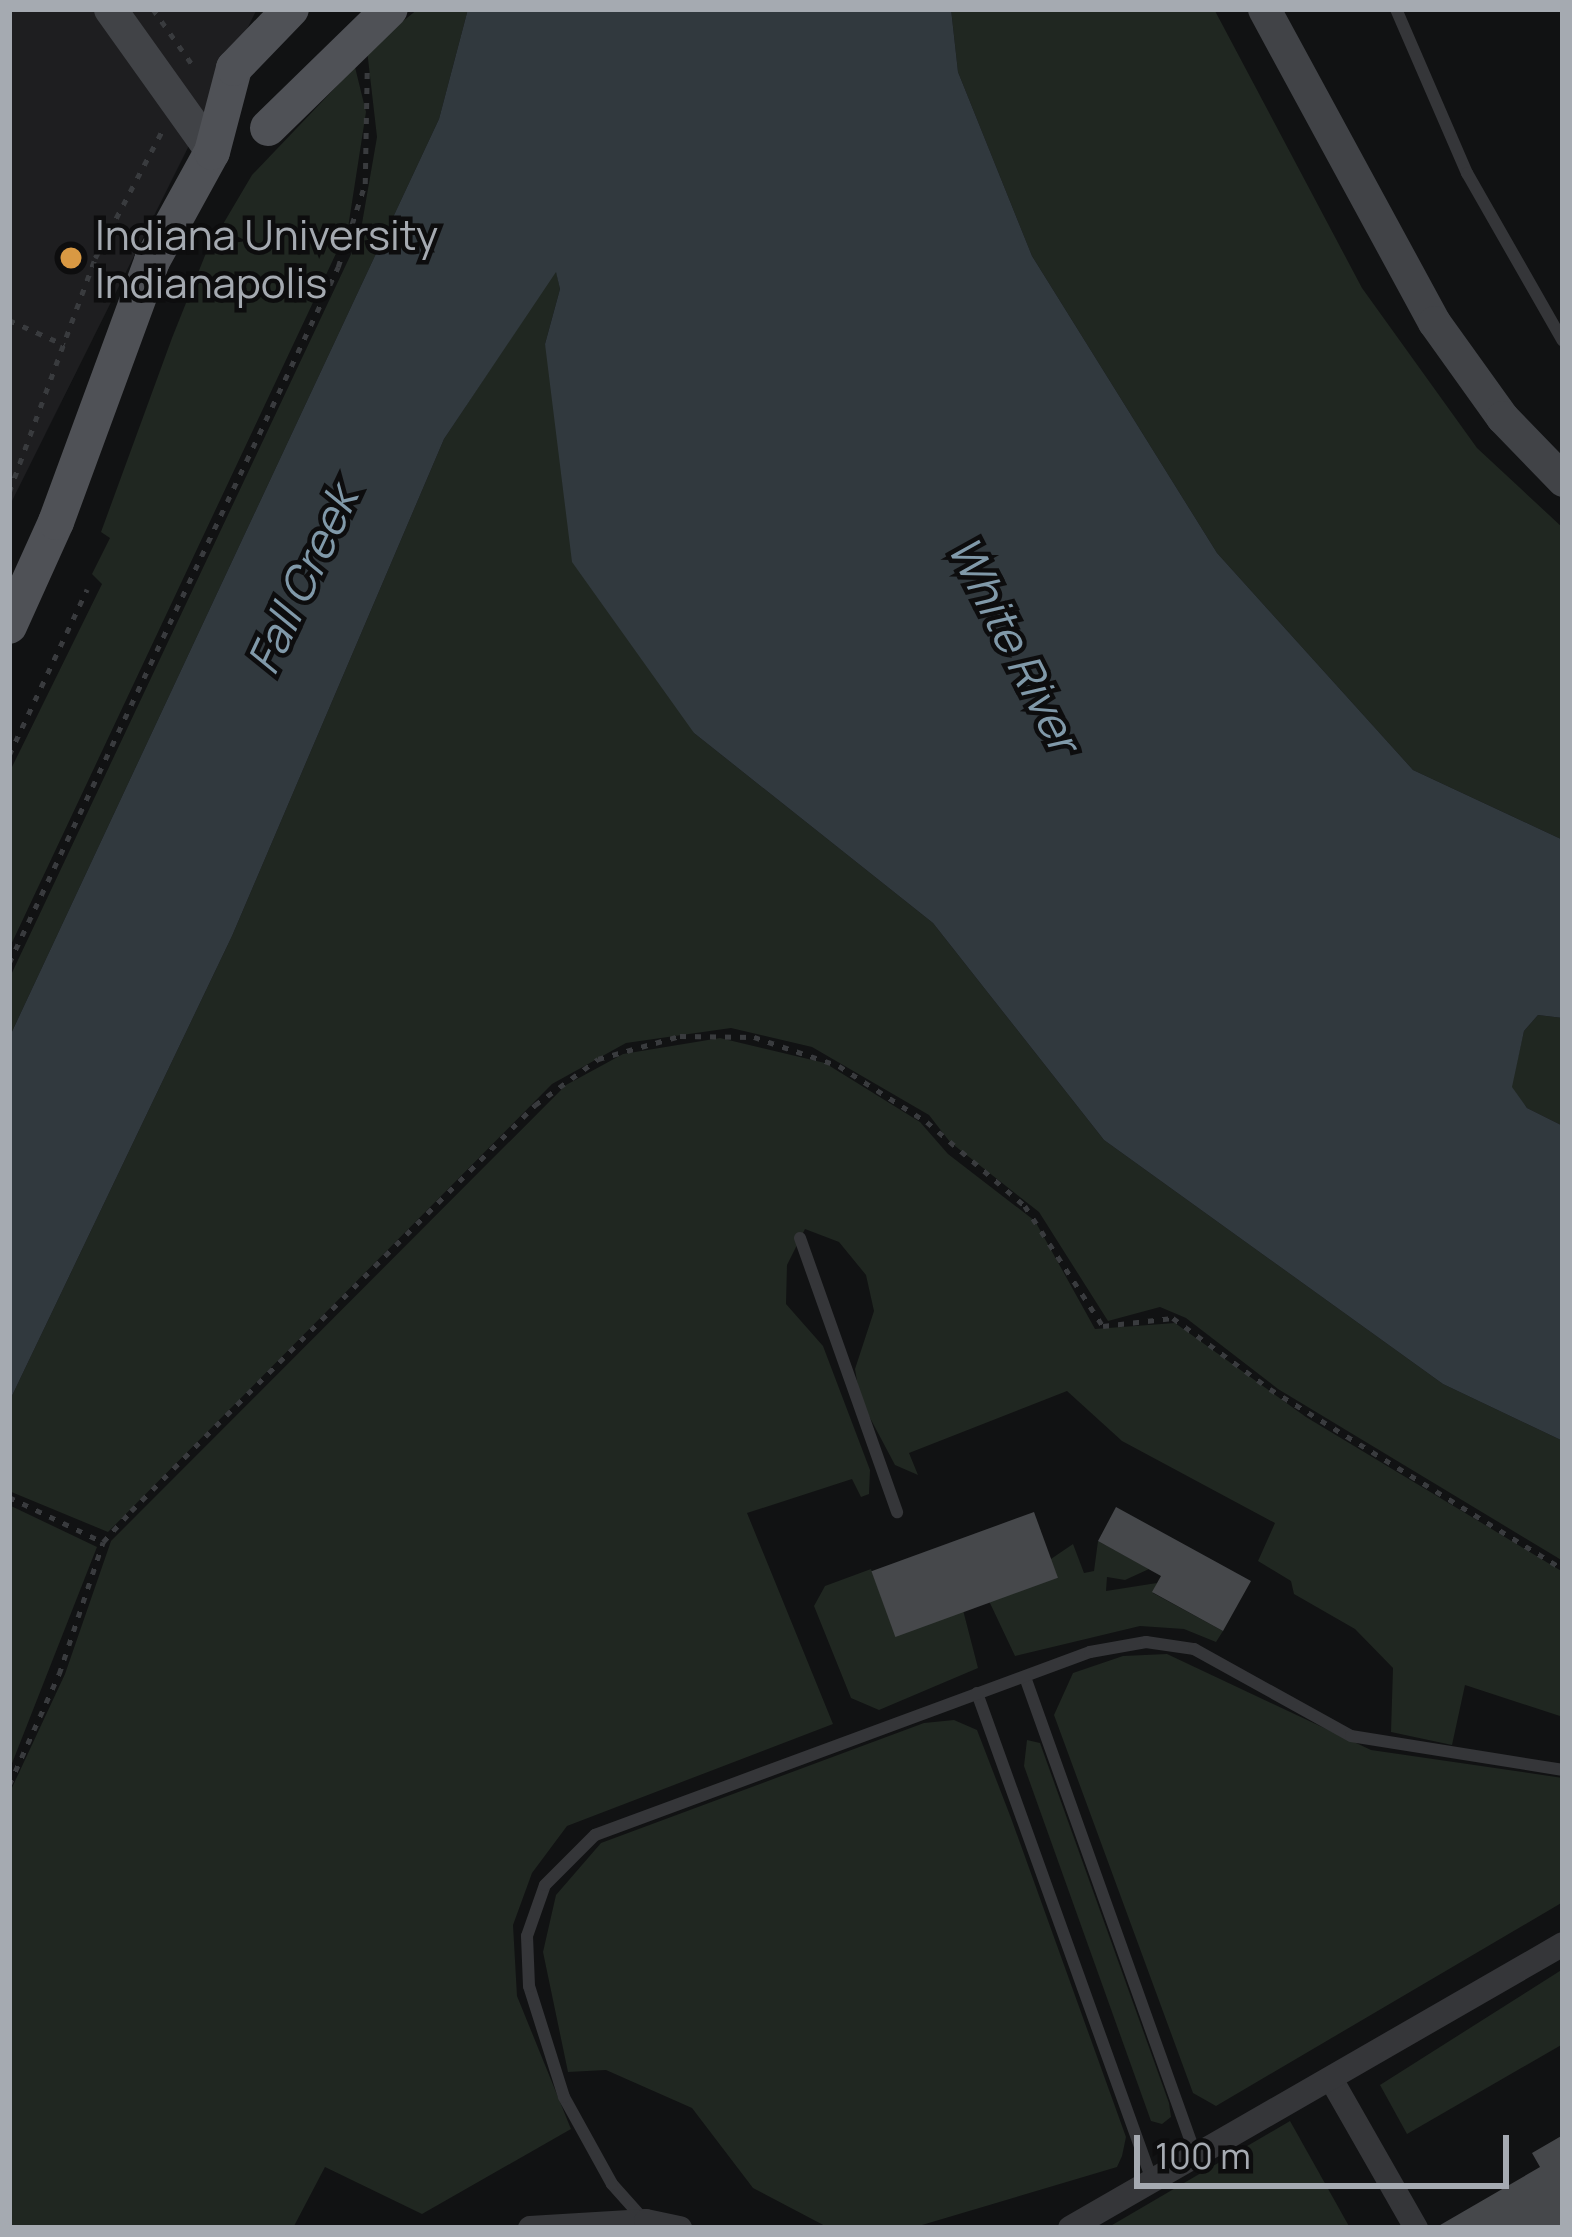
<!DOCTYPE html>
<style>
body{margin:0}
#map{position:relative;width:1572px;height:2237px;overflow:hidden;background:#111213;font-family:Manrope,sans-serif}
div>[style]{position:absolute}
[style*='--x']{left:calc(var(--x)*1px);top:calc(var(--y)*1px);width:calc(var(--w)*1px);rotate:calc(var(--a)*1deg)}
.built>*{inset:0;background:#1e1e20}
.green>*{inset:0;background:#202721}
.water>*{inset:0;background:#31393e}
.building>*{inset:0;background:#46484b;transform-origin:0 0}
.path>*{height:4.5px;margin-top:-2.25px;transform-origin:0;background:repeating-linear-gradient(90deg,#393b3e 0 6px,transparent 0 15px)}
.lane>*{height:12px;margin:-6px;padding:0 6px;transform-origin:6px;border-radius:6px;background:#353639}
.street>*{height:24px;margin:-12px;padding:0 12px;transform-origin:12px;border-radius:12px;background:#353639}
.secondary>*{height:33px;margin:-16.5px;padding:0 16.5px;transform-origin:16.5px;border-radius:16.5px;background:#414347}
.primary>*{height:36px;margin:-18px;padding:0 18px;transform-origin:18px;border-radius:18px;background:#4f5156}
.primary-bridge>*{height:36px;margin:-18px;padding:0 18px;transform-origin:18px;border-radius:18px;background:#4f5156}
.dots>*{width:33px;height:33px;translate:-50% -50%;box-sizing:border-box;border:6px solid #0d0d0e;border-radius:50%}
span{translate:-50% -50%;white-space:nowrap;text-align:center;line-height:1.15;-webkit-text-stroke:9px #0d0d0e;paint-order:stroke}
.poi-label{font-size:42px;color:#a5aab1}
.left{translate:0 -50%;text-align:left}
.water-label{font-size:45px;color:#8099a9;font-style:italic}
.frame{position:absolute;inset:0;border:12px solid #a5aab1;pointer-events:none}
.scale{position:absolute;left:1134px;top:2135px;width:375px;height:54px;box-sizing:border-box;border:6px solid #a5aab1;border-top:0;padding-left:15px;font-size:36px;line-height:42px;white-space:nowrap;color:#a5aab1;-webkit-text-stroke:9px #0d0d0e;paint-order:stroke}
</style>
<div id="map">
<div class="built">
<i style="clip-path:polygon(9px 9px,257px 9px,9px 507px)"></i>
</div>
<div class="green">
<i style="clip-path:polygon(418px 9px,468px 9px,439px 119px,9px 1038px,9px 979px,360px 235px,377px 137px,367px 50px)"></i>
<i style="clip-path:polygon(951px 9px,1214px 9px,1362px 288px,1477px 448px,1563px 528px,1563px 840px,1413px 770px,1217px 553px,1032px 256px,958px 72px)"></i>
<i style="clip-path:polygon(355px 67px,366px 112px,348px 228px,9px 949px,9px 773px,102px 584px,92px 574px,110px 538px,101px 532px,172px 338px,206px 253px,252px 175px)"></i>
<i style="clip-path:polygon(556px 270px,560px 289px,545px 344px,694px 733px,933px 923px,1104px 1140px,1443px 1384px,1563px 1441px,1563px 1561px,1278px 1389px,1186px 1318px,1160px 1307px,1108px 1321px,1039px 1212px,950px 1142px,929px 1115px,812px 1047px,731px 1028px,626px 1043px,552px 1084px,108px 1532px,9px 1491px,9px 1402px,232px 936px,444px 439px)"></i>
<i style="clip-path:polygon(1538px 1015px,1563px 1018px,1563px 1126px,1527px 1108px,1511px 1087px,1524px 1031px)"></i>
<i style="clip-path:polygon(720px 1038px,825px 1063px,920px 1122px,948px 1154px,1035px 1221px,1095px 1329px,1175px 1323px,1306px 1417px,1563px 1572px,1563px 1717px,1465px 1685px,1452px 1745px,1391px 1732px,1393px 1668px,1355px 1629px,1294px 1594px,1291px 1581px,1258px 1561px,1275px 1523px,1122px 1441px,1067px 1391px,909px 1453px,918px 1475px,895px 1465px,860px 1399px,855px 1369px,874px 1311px,866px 1275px,839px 1242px,805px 1229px,787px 1265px,786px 1304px,823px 1346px,870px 1470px,869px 1494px,861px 1497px,852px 1479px,747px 1513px,833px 1724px,567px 1826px,532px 1873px,513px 1925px,517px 1996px,571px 2129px,422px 2214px,325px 2167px,293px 2228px,9px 2228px,9px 1794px,65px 1674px,111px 1541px,566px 1085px,623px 1054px)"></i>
<i style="clip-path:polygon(9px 1505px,97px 1547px,9px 1771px)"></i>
<i style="clip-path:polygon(1098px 1541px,1149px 1569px,1125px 1580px,1107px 1577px,1106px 1591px,1157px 1583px,1153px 1593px,1223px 1631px,1216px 1642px,1184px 1629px,1140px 1626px,1015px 1656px,989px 1601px,1073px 1544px,1084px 1573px,1094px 1571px)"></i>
<i style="clip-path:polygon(871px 1569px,895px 1634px,963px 1610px,978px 1668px,879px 1710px,851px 1698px,814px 1606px,825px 1586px)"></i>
<i style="clip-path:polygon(1167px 1654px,1371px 1750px,1563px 1778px,1563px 1902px,1216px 2106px,1193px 2093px,1054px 1715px,1073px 1673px,1123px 1656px)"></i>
<i style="clip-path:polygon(954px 1720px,977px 1730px,1011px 1818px,1126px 2137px,1122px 2156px,1117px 2167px,922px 2225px,829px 2228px,753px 2188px,692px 2108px,606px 2070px,568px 2072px,543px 1952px,556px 1895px,601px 1843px,924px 1723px)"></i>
<i style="clip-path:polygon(1027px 1740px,1040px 1743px,1169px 2103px,1171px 2117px,1162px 2124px,1151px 2121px,1024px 1766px)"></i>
<i style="clip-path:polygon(1563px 1969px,1563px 2044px,1407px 2134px,1380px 2085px)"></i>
<i style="clip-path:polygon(1290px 2121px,1350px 2228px,1107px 2228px)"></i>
</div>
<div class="water">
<i style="clip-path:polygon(468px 9px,951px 9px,958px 72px,1032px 256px,1217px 553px,1413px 770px,1563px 840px,1563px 1018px,1538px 1015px,1524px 1031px,1512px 1087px,1527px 1108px,1563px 1126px,1563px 1441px,1443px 1384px,1104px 1140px,933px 923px,694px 733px,572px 562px,545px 344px,560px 289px,556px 272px,444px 439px,232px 936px,9px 1402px,9px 1038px,439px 119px)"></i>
</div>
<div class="building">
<i style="clip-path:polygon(1116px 1507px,1251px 1581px,1223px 1631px,1152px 1592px,1161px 1576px,1098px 1541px)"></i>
<i style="left:1034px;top:1512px;width:70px;height:173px;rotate:70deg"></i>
<i style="clip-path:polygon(1563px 2135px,1563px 2228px,1435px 2228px,1540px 2167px,1532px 2153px)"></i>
</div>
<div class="path">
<i style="--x:153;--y:9;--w:67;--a:54.7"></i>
<i style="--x:9;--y:320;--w:61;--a:24.1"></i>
<i style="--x:9;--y:492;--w:249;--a:-69.8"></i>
<i style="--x:95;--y:258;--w:146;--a:-62.2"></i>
<i style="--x:9;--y:755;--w:183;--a:-64.8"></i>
<i style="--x:9;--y:963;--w:770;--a:-64.7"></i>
<i style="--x:338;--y:267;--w:87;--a:-72"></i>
<i style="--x:365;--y:184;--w:113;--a:-89"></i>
<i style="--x:9;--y:1497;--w:104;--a:25.6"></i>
<i style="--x:9;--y:1785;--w:122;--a:-65.8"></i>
<i style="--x:59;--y:1674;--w:139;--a:-71.6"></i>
<i style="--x:103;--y:1542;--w:42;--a:-47.9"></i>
<i style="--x:131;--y:1511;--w:573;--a:-45.14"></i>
<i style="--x:535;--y:1105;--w:78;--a:-36.1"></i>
<i style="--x:598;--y:1059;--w:85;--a:-15.7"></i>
<i style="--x:680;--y:1036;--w:74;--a:0.8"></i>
<i style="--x:754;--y:1037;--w:90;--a:18.8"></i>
<i style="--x:839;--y:1066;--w:104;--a:32.5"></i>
<i style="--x:927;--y:1122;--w:129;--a:40.6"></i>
<i style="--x:1025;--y:1206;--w:143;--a:57"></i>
<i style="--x:1103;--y:1326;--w:70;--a:-6.5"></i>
<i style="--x:1173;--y:1318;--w:120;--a:36.2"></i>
<i style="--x:1270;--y:1389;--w:344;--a:31.6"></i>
</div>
<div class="lane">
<i style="--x:1396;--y:9;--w:179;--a:66.6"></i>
<i style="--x:1467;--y:173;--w:193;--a:60.3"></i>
<i style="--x:800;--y:1238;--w:291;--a:70.5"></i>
<i style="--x:1025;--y:1677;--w:509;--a:70.35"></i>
<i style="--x:977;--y:1693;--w:521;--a:70.24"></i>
<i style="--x:645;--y:2221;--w:50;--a:-131.7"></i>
<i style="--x:612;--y:2184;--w:99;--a:-118.9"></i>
<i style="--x:564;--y:2097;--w:116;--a:-107.5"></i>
<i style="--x:529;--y:1986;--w:50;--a:-92.3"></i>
<i style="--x:527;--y:1936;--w:54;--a:-70.6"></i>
<i style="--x:545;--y:1885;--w:71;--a:-45"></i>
<i style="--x:595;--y:1835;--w:528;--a:-20.29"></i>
<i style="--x:1090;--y:1652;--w:57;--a:-10.1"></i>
<i style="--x:1146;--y:1642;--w:49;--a:8.3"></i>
<i style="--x:1194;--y:1649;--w:179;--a:29"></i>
<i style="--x:1351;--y:1736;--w:215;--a:9.1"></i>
</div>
<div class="street">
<i style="--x:1331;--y:2079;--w:172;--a:60.3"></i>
<i style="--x:530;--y:2228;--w:116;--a:-3.5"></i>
<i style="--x:646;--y:2221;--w:35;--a:12"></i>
<i style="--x:1070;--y:2228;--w:569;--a:-29.94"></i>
</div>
<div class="secondary">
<i style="--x:110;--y:9;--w:176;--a:54.5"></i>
<i style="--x:1264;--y:9;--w:356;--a:61.5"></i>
<i style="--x:1434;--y:322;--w:117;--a:54.4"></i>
<i style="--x:1502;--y:417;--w:88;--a:45.9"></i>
</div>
<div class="primary">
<i style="--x:9;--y:626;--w:114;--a:-65.7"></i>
<i style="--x:56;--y:522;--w:278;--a:-69.8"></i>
<i style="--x:152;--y:261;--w:124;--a:-61.2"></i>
<i style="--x:212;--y:152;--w:87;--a:-75.3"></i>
<i style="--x:234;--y:68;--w:82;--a:-46"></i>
</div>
<div class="primary-bridge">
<i style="--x:268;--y:128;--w:170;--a:-44.3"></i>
</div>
<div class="dots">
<i style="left:71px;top:258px;background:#d99943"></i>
</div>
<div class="poi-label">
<span class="left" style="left:95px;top:258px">Indiana University<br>Indianapolis</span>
</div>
<div class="water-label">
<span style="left:302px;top:580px;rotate:-65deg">Fall Creek</span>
<span style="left:1014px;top:644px;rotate:63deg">White River</span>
</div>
<div class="frame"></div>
<div class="scale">100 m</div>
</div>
